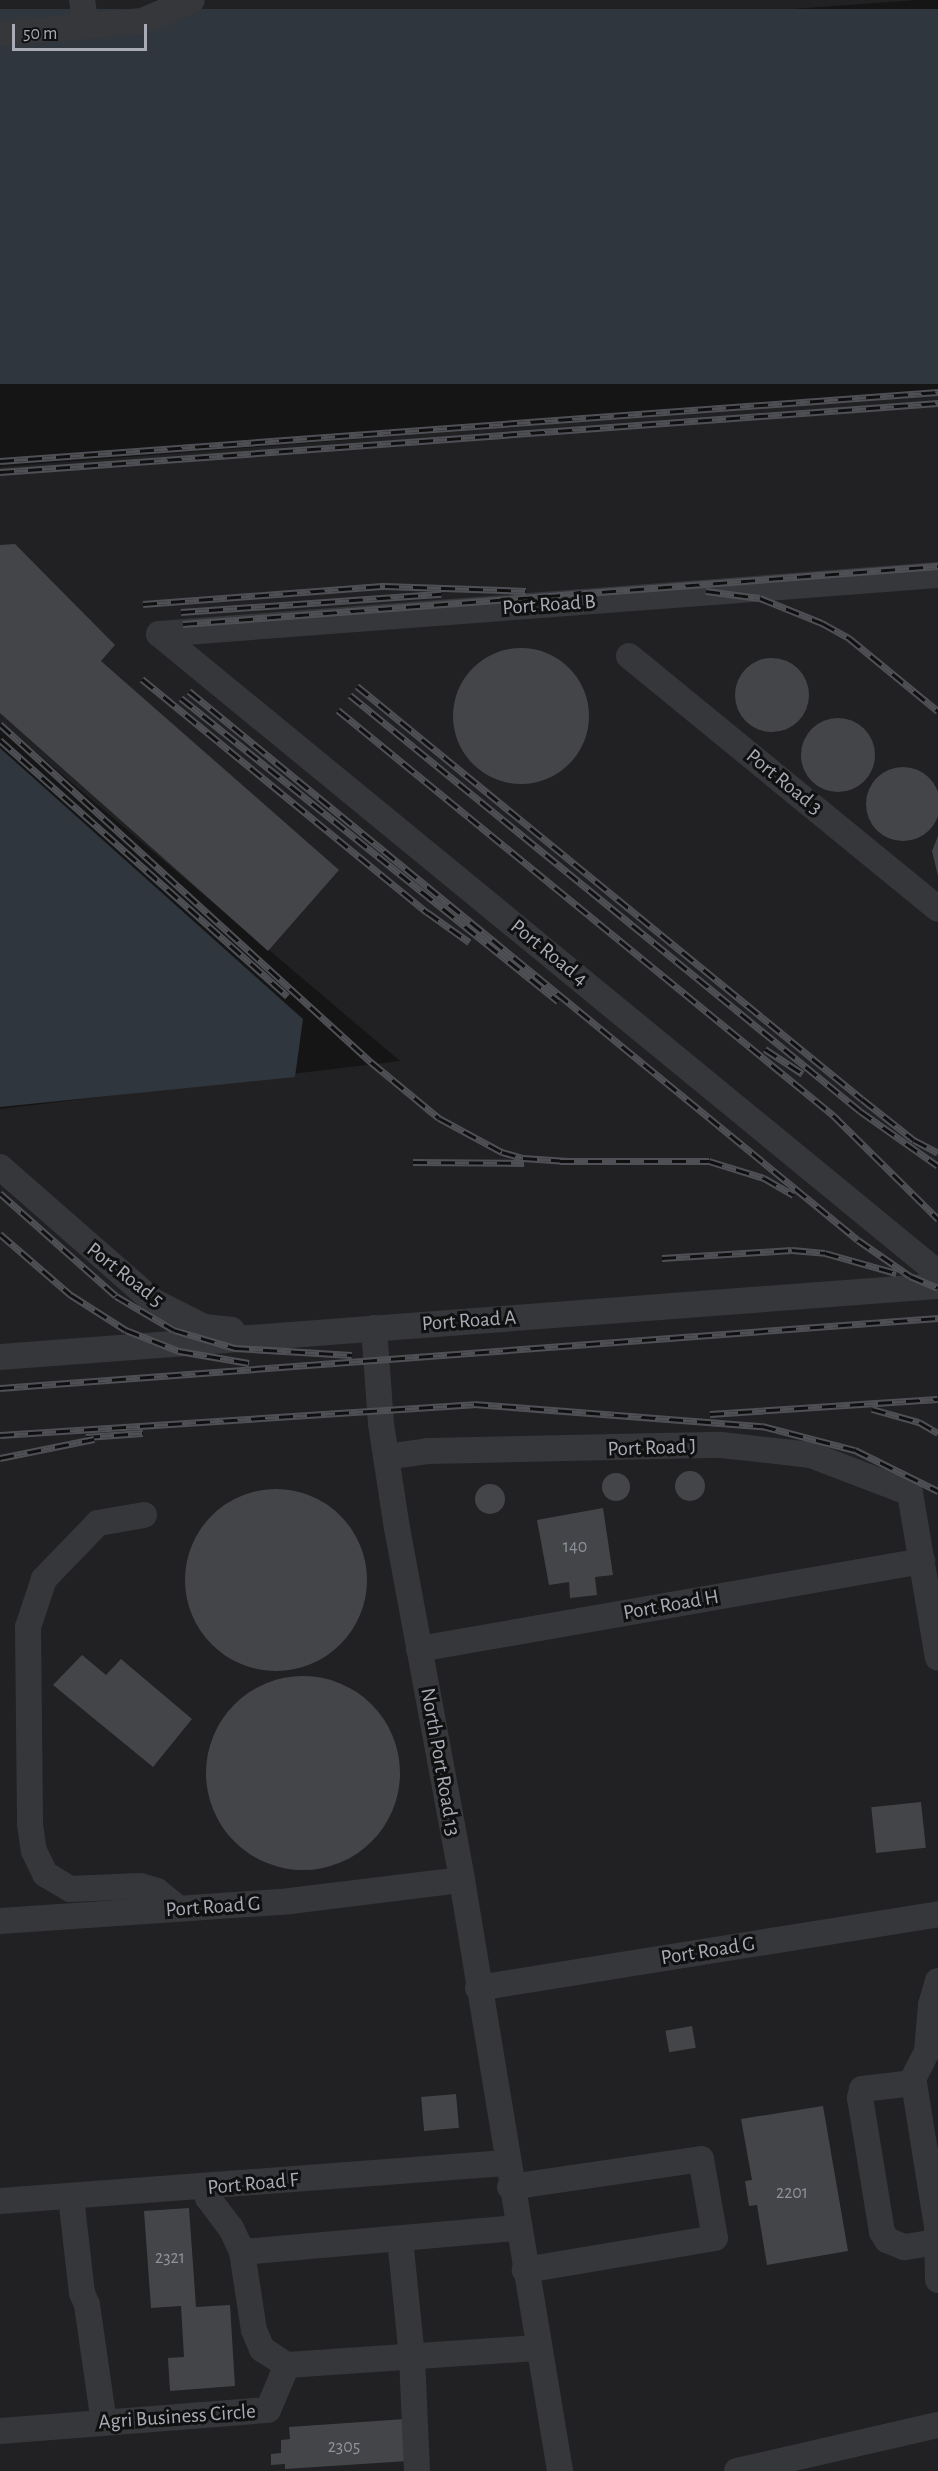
<!DOCTYPE html>
<style>
body{margin:0}
#map{position:relative;width:938px;height:2471px;overflow:hidden;background:#151516;font-family:"Alegreya Sans",sans-serif}
div>[style]{position:absolute}
[style*='--x']{left:calc(var(--x)*1px);top:calc(var(--y)*1px);width:calc(var(--w)*1px);rotate:calc(var(--a)*1deg)}
.built>*{inset:0;background:#212123}
.water>*{inset:0;background:#2f363d;transform-origin:0 0}
.building>*{inset:0;background:#444549;transform-origin:0 0}
.round{border-radius:50%}
.minor>*{height:26px;margin:-13px;padding:0 13px;transform-origin:13px;border-radius:13px;background:#36373b}
.rail>*{height:7px;margin-top:-3.5px;transform-origin:0;background:repeating-linear-gradient(90deg,#101011 0 14px,#4f5055 0 28px);box-sizing:border-box;border-block:2px solid #4f5055}
span{translate:-50% -50%;white-space:nowrap;text-align:center;line-height:1.15;-webkit-text-stroke:6px #101011;paint-order:stroke}
.number-label{font-size:18px;color:#8f929a}
.number-label span{-webkit-text-stroke-width:0}
.street-label{font-size:21px;color:#a8abb5}
.scale{position:absolute;left:12px;top:24px;width:135px;height:27px;box-sizing:border-box;border:3px solid #a8abb5;border-top:0;padding-left:8px;font-size:18px;line-height:21px;white-space:nowrap;color:#a8abb5;-webkit-text-stroke:4px #101011;paint-order:stroke}
</style>
<div id="map">
<div class="built">
<i style="clip-path:polygon(0 0,917px 0,0 67px)"></i>
<i style="clip-path:polygon(938px 394px,938px 2471px,0 2471px,0 1109px,400px 1061px,0 722px,0 467px)"></i>
</div>
<div class="water">
<i style="left:938px;top:9px;width:375px;height:940px;rotate:90deg"></i>
<i style="clip-path:polygon(0 748px,303px 1019px,295px 1077px,0 1107px)"></i>
</div>
<div class="building">
<i style="clip-path:polygon(15px 544px,115px 645px,101px 661px,339px 870px,268px 951px,0 713px,0 545px)"></i>
<i class="round" style="left:453px;top:648px;width:136px;height:136px"></i>
<i class="round" style="left:735px;top:658px;width:74px;height:74px"></i>
<i class="round" style="left:801px;top:718px;width:74px;height:74px"></i>
<i class="round" style="left:866px;top:767px;width:74px;height:74px"></i>
<i style="clip-path:polygon(938px 836px,938px 876px,932px 851px)"></i>
<i class="round" style="left:675px;top:1471px;width:30px;height:30px"></i>
<i class="round" style="left:602px;top:1473px;width:28px;height:28px"></i>
<i class="round" style="left:475px;top:1484px;width:30px;height:30px"></i>
<i class="round" style="left:185px;top:1489px;width:182px;height:182px"></i>
<i style="clip-path:polygon(603px 1508px,613px 1575px,595px 1577px,597px 1595px,570px 1598px,569px 1582px,549px 1585px,537px 1520px)"></i>
<i style="clip-path:polygon(82px 1655px,106px 1675px,121px 1659px,192px 1719px,153px 1767px,53px 1685px)"></i>
<i class="round" style="left:206px;top:1676px;width:194px;height:194px"></i>
<i style="left:921px;top:1802px;width:46px;height:50px;rotate:84deg"></i>
<i style="left:692px;top:2026px;width:22px;height:27px;rotate:80deg"></i>
<i style="left:456px;top:2094px;width:34px;height:35px;rotate:85deg"></i>
<i style="clip-path:polygon(823px 2106px,848px 2251px,767px 2265px,757px 2205px,749px 2206px,745px 2181px,752px 2180px,741px 2119px)"></i>
<i style="clip-path:polygon(189px 2208px,196px 2307px,230px 2305px,235px 2386px,170px 2391px,168px 2358px,184px 2357px,181px 2306px,151px 2308px,144px 2211px)"></i>
<i style="clip-path:polygon(405px 2419px,408px 2461px,285px 2469px,285px 2464px,271px 2465px,271px 2454px,281px 2453px,281px 2440px,290px 2439px,289px 2427px)"></i>
</div>
<div class="minor">
<i style="--x:82;--y:0;--w:26;--a:81"></i>
<i style="--x:0;--y:34;--w:143;--a:-5.2"></i>
<i style="--x:142;--y:21;--w:54;--a:-22.8"></i>
<i style="--x:159;--y:634;--w:1008;--a:39.36"></i>
<i style="--x:159;--y:634;--w:781;--a:-4.33"></i>
<i style="--x:629;--y:656;--w:399;--a:39.3"></i>
<i style="--x:0;--y:1167;--w:203;--a:41.2"></i>
<i style="--x:153;--y:1301;--w:57;--a:27"></i>
<i style="--x:204;--y:1327;--w:28;--a:6"></i>
<i style="--x:374;--y:1328;--w:96;--a:85.8"></i>
<i style="--x:381;--y:1424;--w:105;--a:81.3"></i>
<i style="--x:397;--y:1528;--w:358;--a:79.5"></i>
<i style="--x:462;--y:1880;--w:599;--a:80.58"></i>
<i style="--x:0;--y:1357;--w:941;--a:-4.33"></i>
<i style="--x:386;--y:1457;--w:42;--a:-8.1"></i>
<i style="--x:428;--y:1451;--w:293;--a:-1.2"></i>
<i style="--x:721;--y:1445;--w:91;--a:6.3"></i>
<i style="--x:811;--y:1455;--w:106;--a:21"></i>
<i style="--x:910;--y:1493;--w:167;--a:80.4"></i>
<i style="--x:144;--y:1515;--w:47;--a:170.1"></i>
<i style="--x:98;--y:1523;--w:78;--a:134"></i>
<i style="--x:44;--y:1579;--w:51;--a:108.4"></i>
<i style="--x:28;--y:1627;--w:197;--a:89.4"></i>
<i style="--x:30;--y:1824;--w:27;--a:82"></i>
<i style="--x:34;--y:1851;--w:25;--a:64"></i>
<i style="--x:45;--y:1874;--w:29;--a:31"></i>
<i style="--x:70;--y:1889;--w:70;--a:-2.5"></i>
<i style="--x:140;--y:1886;--w:18;--a:16"></i>
<i style="--x:157;--y:1891;--w:28;--a:39"></i>
<i style="--x:419;--y:1649;--w:511;--a:-9.92"></i>
<i style="--x:0;--y:1921;--w:291;--a:-3.9"></i>
<i style="--x:290;--y:1901;--w:173;--a:-7"></i>
<i style="--x:478;--y:1988;--w:466;--a:-9.1"></i>
<i style="--x:912;--y:2081;--w:34;--a:-63"></i>
<i style="--x:927;--y:2051;--w:46;--a:-85"></i>
<i style="--x:931;--y:2005;--w:25;--a:-74"></i>
<i style="--x:510;--y:2187;--w:193;--a:-8.3"></i>
<i style="--x:701;--y:2159;--w:80;--a:80"></i>
<i style="--x:715;--y:2238;--w:193;--a:170.4"></i>
<i style="--x:206;--y:2188;--w:10;--a:79"></i>
<i style="--x:208;--y:2198;--w:38;--a:53"></i>
<i style="--x:231;--y:2228;--w:26;--a:65"></i>
<i style="--x:242;--y:2252;--w:79;--a:81.3"></i>
<i style="--x:254;--y:2330;--w:21;--a:67"></i>
<i style="--x:262;--y:2349;--w:30;--a:33"></i>
<i style="--x:71;--y:2197;--w:97;--a:83.5"></i>
<i style="--x:82;--y:2293;--w:13;--a:67"></i>
<i style="--x:87;--y:2305;--w:119;--a:81.8"></i>
<i style="--x:0;--y:2201;--w:507;--a:-4.29"></i>
<i style="--x:400;--y:2239;--w:119;--a:84.2"></i>
<i style="--x:412;--y:2357;--w:114;--a:87.5"></i>
<i style="--x:937;--y:2242;--w:33;--a:171"></i>
<i style="--x:904;--y:2247;--w:18;--a:-158"></i>
<i style="--x:887;--y:2240;--w:9;--a:-122"></i>
<i style="--x:882;--y:2232;--w:136;--a:-99.3"></i>
<i style="--x:860;--y:2098;--w:9;--a:-77"></i>
<i style="--x:862;--y:2089;--w:52;--a:-6.6"></i>
<i style="--x:914;--y:2083;--w:145;--a:80.9"></i>
<i style="--x:937;--y:2226;--w:54;--a:88.9"></i>
<i style="--x:242;--y:2252;--w:276;--a:-5"></i>
<i style="--x:0;--y:2431;--w:269;--a:-4.5"></i>
<i style="--x:268;--y:2410;--w:49;--a:-67.1"></i>
<i style="--x:287;--y:2365;--w:252;--a:-3.9"></i>
<i style="--x:737;--y:2471;--w:206;--a:-12.9"></i>
</div>
<div class="rail">
<i style="--x:0;--y:461;--w:941;--a:-4.21"></i>
<i style="--x:0;--y:472;--w:941;--a:-4.21"></i>
<i style="--x:706;--y:591;--w:54;--a:7.4"></i>
<i style="--x:760;--y:598;--w:67;--a:22"></i>
<i style="--x:822;--y:623;--w:31;--a:29"></i>
<i style="--x:849;--y:638;--w:115;--a:39.4"></i>
<i style="--x:143;--y:604;--w:243;--a:-4.3"></i>
<i style="--x:385;--y:586;--w:141;--a:2"></i>
<i style="--x:181;--y:612;--w:261;--a:-4"></i>
<i style="--x:183;--y:624;--w:757;--a:-4.39"></i>
<i style="--x:142;--y:679;--w:368;--a:39.3"></i>
<i style="--x:427;--y:912;--w:52;--a:35.5"></i>
<i style="--x:357;--y:686;--w:652;--a:39.28"></i>
<i style="--x:862;--y:1099;--w:66;--a:38.3"></i>
<i style="--x:914;--y:1140;--w:27;--a:28"></i>
<i style="--x:189;--y:691;--w:865;--a:39.37"></i>
<i style="--x:858;--y:1240;--w:63;--a:34.7"></i>
<i style="--x:910;--y:1276;--w:30;--a:23"></i>
<i style="--x:350;--y:695;--w:658;--a:39.2"></i>
<i style="--x:860;--y:1111;--w:95;--a:35.2"></i>
<i style="--x:181;--y:698;--w:484;--a:38.8"></i>
<i style="--x:338;--y:710;--w:640;--a:39.29"></i>
<i style="--x:833;--y:1115;--w:148;--a:44.7"></i>
<i style="--x:0;--y:724;--w:502;--a:42.34"></i>
<i style="--x:371;--y:1062;--w:88;--a:39.5"></i>
<i style="--x:439;--y:1118;--w:72;--a:28.4"></i>
<i style="--x:502;--y:1152;--w:22;--a:16"></i>
<i style="--x:523;--y:1158;--w:45;--a:3.8"></i>
<i style="--x:0;--y:740;--w:385;--a:41.7"></i>
<i style="--x:765;--y:1049;--w:45;--a:33.3"></i>
<i style="--x:560;--y:1161;--w:149;--a:0"></i>
<i style="--x:709;--y:1161;--w:58;--a:17.2"></i>
<i style="--x:764;--y:1178;--w:34;--a:30"></i>
<i style="--x:413;--y:1162;--w:111;--a:0.5"></i>
<i style="--x:0;--y:1193;--w:155;--a:41.6"></i>
<i style="--x:116;--y:1296;--w:67;--a:30.4"></i>
<i style="--x:174;--y:1330;--w:64;--a:16.4"></i>
<i style="--x:235;--y:1348;--w:117;--a:3.4"></i>
<i style="--x:0;--y:1234;--w:94;--a:40.7"></i>
<i style="--x:71;--y:1295;--w:65;--a:32.5"></i>
<i style="--x:126;--y:1330;--w:57;--a:21.6"></i>
<i style="--x:179;--y:1351;--w:71;--a:9.7"></i>
<i style="--x:662;--y:1258;--w:130;--a:-3.5"></i>
<i style="--x:792;--y:1250;--w:33;--a:5"></i>
<i style="--x:825;--y:1253;--w:74;--a:15.7"></i>
<i style="--x:0;--y:1388;--w:941;--a:-4.27"></i>
<i style="--x:872;--y:1409;--w:49;--a:15.5"></i>
<i style="--x:919;--y:1422;--w:22;--a:30"></i>
<i style="--x:710;--y:1414;--w:228;--a:-3.8"></i>
<i style="--x:0;--y:1435;--w:475;--a:-3.7"></i>
<i style="--x:474;--y:1404;--w:289;--a:4.4"></i>
<i style="--x:762;--y:1426;--w:96;--a:14.5"></i>
<i style="--x:855;--y:1450;--w:93;--a:26.3"></i>
<i style="--x:86;--y:1437;--w:57;--a:-4"></i>
<i style="--x:0;--y:1458;--w:96;--a:-11.4"></i>
</div>
<div class="number-label">
<span style="left:575px;top:1547px">140</span>
<span style="left:792px;top:2193px">2201</span>
<span style="left:170px;top:2258px">2321</span>
<span style="left:344px;top:2447px">2305</span>
</div>
<div class="street-label">
<span style="left:549px;top:605px;rotate:-4deg">Port Road B</span>
<span style="left:784px;top:782px;rotate:39deg">Port Road 3</span>
<span style="left:549px;top:953px;rotate:39deg">Port Road 4</span>
<span style="left:125px;top:1275px;rotate:38deg">Port Road 5</span>
<span style="left:469px;top:1321px;rotate:-4deg">Port Road A</span>
<span style="left:652px;top:1448px;rotate:-2deg">Port Road J</span>
<span style="left:671px;top:1605px;rotate:-10deg">Port Road H</span>
<span style="left:440px;top:1762px;rotate:80deg">North Port Road 13</span>
<span style="left:213px;top:1907px;rotate:-4deg">Port Road G</span>
<span style="left:708px;top:1951px;rotate:-9deg">Port Road G</span>
<span style="left:253px;top:2184px;rotate:-5deg">Port Road F</span>
<span style="left:177px;top:2417px;rotate:-4deg">Agri Business Circle</span>
</div>
<div class="scale">50 m</div>
</div>
